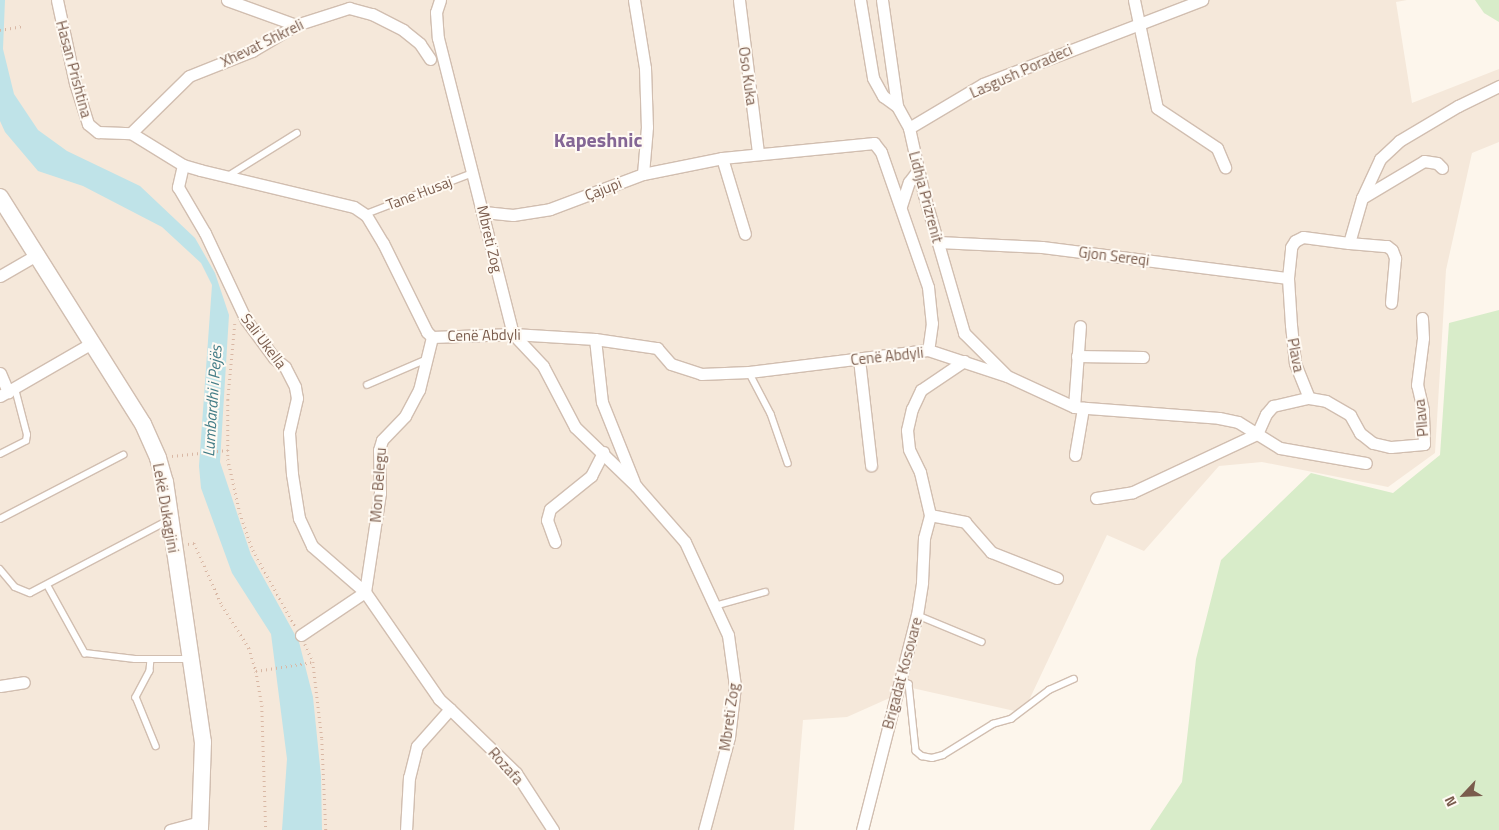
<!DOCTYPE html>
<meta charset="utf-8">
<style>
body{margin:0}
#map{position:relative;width:1499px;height:830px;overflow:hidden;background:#fdf6ec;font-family:"Titillium Web",sans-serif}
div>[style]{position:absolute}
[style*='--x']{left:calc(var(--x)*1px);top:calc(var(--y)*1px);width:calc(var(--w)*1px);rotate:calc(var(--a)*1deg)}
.residential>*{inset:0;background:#f5e8da}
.green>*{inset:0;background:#d8ecc9}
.water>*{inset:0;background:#bfe3e8}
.path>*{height:2.5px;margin-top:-1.25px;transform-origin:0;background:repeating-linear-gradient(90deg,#d9b8a5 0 1px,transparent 0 5px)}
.roads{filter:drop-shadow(1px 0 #d1beb0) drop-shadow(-1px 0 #d1beb0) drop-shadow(0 1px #d1beb0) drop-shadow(0 -1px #d1beb0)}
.lane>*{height:5.5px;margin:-2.75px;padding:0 2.75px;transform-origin:2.75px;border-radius:2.75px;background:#fff}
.street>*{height:11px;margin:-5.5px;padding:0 5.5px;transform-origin:5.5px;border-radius:5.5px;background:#fff}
.secondary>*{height:16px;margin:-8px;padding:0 8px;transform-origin:8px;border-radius:8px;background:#fff}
span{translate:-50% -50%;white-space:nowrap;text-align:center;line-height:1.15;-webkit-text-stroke:4px #fffaf3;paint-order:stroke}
.street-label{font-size:15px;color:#7a5c4d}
.water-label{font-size:16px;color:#437c86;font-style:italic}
.district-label{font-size:20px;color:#846695;font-weight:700}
.north{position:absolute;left:1439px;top:770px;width:50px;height:50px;-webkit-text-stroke:4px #fffaf3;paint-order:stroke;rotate:245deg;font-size:14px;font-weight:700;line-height:20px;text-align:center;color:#7a5c4d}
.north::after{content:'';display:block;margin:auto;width:18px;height:22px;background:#7a5c4d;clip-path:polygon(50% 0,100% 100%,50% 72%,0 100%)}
</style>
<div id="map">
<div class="residential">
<i style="clip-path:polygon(0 0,1407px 0,1396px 2px,1412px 103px,1499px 69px,1499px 142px,1472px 153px,1446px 270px,1435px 453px,1388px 487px,1262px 462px,1219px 466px,1144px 551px,1107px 535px,1023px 713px,912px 688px,847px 717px,803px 720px,794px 830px,0 830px)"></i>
</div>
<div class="green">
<i style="clip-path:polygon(1475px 0,1499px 0,1499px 22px,1484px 13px)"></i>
<i style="clip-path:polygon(1499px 310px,1499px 830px,1150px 830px,1182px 782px,1196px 659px,1221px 560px,1311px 473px,1393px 493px,1440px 455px,1449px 323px)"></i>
</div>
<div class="water">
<i style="clip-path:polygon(0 0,5px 0,3px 49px,14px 94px,38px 130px,67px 151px,140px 186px,195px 238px,215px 273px,229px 315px,220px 462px,251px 555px,299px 642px,313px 697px,321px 776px,322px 830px,282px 830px,287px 759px,271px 634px,232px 573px,201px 488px,199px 466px,212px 285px,201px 263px,162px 227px,83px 186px,38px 171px,5px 132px,0 121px)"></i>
</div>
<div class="path">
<i style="--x:0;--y:30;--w:23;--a:-10"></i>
<i style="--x:235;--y:324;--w:76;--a:95.3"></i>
<i style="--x:228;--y:400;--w:59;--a:90"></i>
<i style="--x:228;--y:459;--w:55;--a:77.5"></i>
<i style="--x:240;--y:513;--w:39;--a:71"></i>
<i style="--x:253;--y:550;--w:87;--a:61.1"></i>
<i style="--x:172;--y:456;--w:56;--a:-6.1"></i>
<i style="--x:188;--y:544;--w:6;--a:-9"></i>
<i style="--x:194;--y:543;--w:68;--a:65.7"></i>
<i style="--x:222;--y:605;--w:51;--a:57.9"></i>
<i style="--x:249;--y:648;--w:24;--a:73"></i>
<i style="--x:256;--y:671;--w:36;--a:80"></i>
<i style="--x:262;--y:706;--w:124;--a:88.2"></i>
<i style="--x:305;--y:644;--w:20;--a:66"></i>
<i style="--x:313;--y:662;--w:78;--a:83.3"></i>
<i style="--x:322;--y:739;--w:91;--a:87.5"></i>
<i style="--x:256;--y:671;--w:58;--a:-9"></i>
</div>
<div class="roads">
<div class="lane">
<i style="--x:228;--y:176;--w:81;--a:-31.9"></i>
<i style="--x:366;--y:214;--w:115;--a:-21"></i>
<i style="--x:749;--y:372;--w:47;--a:62.4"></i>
<i style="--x:771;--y:414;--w:52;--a:70.9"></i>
<i style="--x:367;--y:385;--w:63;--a:-23.3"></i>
<i style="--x:0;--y:454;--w:29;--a:-27"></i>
<i style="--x:26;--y:441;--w:6;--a:-81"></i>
<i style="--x:27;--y:435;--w:48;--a:-104.6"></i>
<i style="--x:0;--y:519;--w:139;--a:-27.5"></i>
<i style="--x:0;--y:569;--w:23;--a:50"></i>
<i style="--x:15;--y:587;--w:16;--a:22"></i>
<i style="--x:30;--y:593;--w:157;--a:-27.7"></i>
<i style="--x:48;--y:586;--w:77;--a:61.1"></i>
<i style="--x:85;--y:653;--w:50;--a:6.8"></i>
<i style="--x:135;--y:659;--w:54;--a:0"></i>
<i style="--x:715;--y:606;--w:52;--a:-15.6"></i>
<i style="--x:917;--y:615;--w:70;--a:22.6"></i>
<i style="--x:151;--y:659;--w:12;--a:95"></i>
<i style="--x:150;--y:671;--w:30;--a:118"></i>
<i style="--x:136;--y:697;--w:53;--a:67.8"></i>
<i style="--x:900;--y:679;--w:10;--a:29"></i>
<i style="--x:909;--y:684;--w:67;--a:84"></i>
<i style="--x:916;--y:751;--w:8;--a:40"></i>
<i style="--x:922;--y:756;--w:10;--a:11"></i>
<i style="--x:932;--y:758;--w:11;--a:-15"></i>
<i style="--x:943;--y:755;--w:59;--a:-31.8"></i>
<i style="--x:993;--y:724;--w:19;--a:-16"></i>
<i style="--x:1011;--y:719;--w:48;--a:-37.3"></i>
<i style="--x:1049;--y:690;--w:27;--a:-24"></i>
</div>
<div class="street">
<i style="--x:57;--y:0;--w:85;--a:77.8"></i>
<i style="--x:75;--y:83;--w:43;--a:72.4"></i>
<i style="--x:88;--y:124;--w:13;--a:39"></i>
<i style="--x:98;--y:132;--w:33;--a:2"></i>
<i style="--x:131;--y:133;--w:61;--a:31.6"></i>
<i style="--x:183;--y:165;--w:18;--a:16"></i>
<i style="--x:200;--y:170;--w:158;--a:13.5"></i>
<i style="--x:354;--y:207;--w:14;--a:34"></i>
<i style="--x:366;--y:215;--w:33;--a:59"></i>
<i style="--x:383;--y:243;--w:99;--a:63.7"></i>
<i style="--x:427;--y:332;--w:7;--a:45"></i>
<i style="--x:432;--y:337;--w:81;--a:-2.1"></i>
<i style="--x:513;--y:334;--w:82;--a:3.5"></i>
<i style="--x:595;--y:339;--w:63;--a:8.3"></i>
<i style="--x:657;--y:348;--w:21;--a:49"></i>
<i style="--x:671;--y:364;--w:32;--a:18"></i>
<i style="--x:701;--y:374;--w:48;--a:-2.4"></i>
<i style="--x:749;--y:372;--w:180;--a:-7"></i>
<i style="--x:928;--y:350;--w:83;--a:18.2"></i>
<i style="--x:1007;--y:376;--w:74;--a:24.8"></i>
<i style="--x:1074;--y:407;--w:145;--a:4.3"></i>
<i style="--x:1219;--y:418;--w:19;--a:12"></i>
<i style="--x:1238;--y:422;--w:49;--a:31.8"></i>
<i style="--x:1280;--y:448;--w:87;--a:9.9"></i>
<i style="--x:227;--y:0;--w:73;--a:19.9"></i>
<i style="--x:440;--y:0;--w:13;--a:108"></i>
<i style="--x:436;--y:12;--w:26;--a:86"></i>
<i style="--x:438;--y:38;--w:305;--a:75.8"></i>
<i style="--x:513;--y:334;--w:44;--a:46.8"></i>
<i style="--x:543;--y:366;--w:69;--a:62.3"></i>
<i style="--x:575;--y:427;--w:85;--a:44"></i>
<i style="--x:636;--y:486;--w:74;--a:48.8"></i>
<i style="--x:685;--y:542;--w:102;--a:65.2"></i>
<i style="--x:728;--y:635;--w:51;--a:82.2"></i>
<i style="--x:735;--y:686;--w:51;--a:96.7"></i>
<i style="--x:729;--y:737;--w:96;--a:105"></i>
<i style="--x:634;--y:0;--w:69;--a:80.8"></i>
<i style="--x:645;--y:68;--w:59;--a:88.1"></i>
<i style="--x:647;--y:127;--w:47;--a:94.9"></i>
<i style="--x:739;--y:0;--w:154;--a:82.9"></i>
<i style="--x:860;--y:0;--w:79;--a:80.5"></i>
<i style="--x:873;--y:78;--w:21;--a:61"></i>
<i style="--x:883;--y:96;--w:17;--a:36"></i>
<i style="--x:882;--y:0;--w:107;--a:81.9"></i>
<i style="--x:897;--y:106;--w:25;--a:61"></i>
<i style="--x:909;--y:128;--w:69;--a:77.4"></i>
<i style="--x:924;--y:195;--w:144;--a:73.8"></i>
<i style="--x:964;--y:333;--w:59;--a:45"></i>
<i style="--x:1134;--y:0;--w:110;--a:78"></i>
<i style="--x:1157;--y:108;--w:72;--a:33.7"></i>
<i style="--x:1217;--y:148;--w:21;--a:67"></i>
<i style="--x:349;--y:8;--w:24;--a:15"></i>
<i style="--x:372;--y:14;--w:35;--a:27"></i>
<i style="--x:403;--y:30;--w:22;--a:39"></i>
<i style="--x:420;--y:44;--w:18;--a:56"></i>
<i style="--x:909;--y:128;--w:86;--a:-30.7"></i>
<i style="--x:983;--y:84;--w:235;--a:-21"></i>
<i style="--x:131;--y:133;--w:81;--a:-44.5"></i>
<i style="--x:189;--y:76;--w:68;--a:-21.6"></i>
<i style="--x:252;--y:51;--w:51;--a:-30.6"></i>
<i style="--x:296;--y:25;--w:56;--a:-17.8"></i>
<i style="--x:722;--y:158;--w:79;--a:73.2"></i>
<i style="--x:183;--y:165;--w:23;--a:103"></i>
<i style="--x:178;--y:187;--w:53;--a:59.6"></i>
<i style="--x:205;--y:233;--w:96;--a:64.8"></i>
<i style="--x:246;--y:320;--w:47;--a:53.6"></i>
<i style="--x:274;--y:358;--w:14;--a:39"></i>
<i style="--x:285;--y:367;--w:22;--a:63"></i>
<i style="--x:295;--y:387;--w:11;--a:80"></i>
<i style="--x:297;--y:398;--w:36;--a:103"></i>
<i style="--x:289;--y:433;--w:41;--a:85.8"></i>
<i style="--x:292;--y:474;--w:45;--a:81"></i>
<i style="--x:299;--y:518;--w:31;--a:65"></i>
<i style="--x:312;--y:546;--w:70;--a:41"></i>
<i style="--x:365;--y:592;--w:130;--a:55.3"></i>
<i style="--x:439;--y:699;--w:15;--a:42"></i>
<i style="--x:450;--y:709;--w:50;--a:131.7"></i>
<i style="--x:417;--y:746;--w:32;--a:104"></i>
<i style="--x:409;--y:777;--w:53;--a:93.2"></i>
<i style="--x:1362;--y:198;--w:72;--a:-30.8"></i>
<i style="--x:1424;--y:161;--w:13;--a:9"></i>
<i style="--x:1437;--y:163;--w:7;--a:45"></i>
<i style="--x:901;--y:206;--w:25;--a:-72"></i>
<i style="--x:909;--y:182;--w:15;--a:-53"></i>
<i style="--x:484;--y:212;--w:29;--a:6"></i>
<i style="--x:513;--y:215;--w:37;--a:-9"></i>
<i style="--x:550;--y:209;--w:99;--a:-20.6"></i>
<i style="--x:643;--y:174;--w:81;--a:-11.4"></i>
<i style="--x:722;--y:158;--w:153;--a:-5.6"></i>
<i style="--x:874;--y:143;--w:11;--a:52"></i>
<i style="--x:881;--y:152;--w:143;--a:70.8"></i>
<i style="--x:928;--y:287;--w:36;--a:84"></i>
<i style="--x:932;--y:323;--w:27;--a:98"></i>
<i style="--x:938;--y:242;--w:104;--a:2.8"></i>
<i style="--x:1042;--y:247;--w:248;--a:7.2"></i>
<i style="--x:1349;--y:243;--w:38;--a:5"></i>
<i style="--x:1387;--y:246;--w:6;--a:39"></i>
<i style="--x:1392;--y:250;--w:9;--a:69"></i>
<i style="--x:1395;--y:258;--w:45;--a:95.1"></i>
<i style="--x:0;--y:276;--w:44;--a:-30.1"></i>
<i style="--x:595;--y:339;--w:63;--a:83.7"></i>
<i style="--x:602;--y:402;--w:86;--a:68.2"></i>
<i style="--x:1077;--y:356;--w:66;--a:0.9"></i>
<i style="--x:859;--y:359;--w:107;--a:83.5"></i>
<i style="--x:0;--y:373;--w:21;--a:67"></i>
<i style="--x:0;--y:396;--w:104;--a:-30"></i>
<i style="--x:1309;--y:398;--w:17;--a:10"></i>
<i style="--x:1326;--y:401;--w:28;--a:30"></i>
<i style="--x:1350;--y:415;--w:21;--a:61"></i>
<i style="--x:1360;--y:433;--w:16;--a:38"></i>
<i style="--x:1373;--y:443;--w:18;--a:13"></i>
<i style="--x:1391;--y:447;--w:33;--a:-5"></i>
<i style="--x:1424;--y:444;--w:34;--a:-92"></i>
<i style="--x:1423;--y:410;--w:26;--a:-103"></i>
<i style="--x:1417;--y:385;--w:47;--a:-82.7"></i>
<i style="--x:1423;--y:338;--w:20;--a:-93"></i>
<i style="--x:1074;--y:407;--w:81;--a:-85.8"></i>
<i style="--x:1257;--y:434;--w:22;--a:-66"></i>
<i style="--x:1266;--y:414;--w:11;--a:-49"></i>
<i style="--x:1273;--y:406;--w:37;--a:-13"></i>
<i style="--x:1309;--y:398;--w:38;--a:-112"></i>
<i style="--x:1295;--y:363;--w:38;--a:-96"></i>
<i style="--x:1291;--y:325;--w:47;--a:-93.7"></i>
<i style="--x:1288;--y:278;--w:31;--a:-84"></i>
<i style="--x:1291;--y:247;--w:7;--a:-56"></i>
<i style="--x:1295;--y:241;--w:9;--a:-27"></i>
<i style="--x:1303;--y:237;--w:46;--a:7.4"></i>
<i style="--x:1349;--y:243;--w:47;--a:-73.9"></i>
<i style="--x:1362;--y:198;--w:43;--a:-65.2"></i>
<i style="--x:1380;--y:159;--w:26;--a:-43"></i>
<i style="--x:1399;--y:141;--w:69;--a:-30.7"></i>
<i style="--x:1458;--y:106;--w:46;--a:-26"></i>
<i style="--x:1075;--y:455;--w:48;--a:-80.3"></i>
<i style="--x:1096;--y:498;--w:37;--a:-9"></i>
<i style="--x:1133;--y:492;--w:137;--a:-25.1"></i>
<i style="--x:930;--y:515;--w:36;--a:11"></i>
<i style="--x:965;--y:522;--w:40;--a:49"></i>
<i style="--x:991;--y:552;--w:71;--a:21.5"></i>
<i style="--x:555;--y:542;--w:23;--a:-110"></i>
<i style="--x:547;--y:520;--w:11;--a:-75"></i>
<i style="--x:550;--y:509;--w:53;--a:-38.8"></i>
<i style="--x:591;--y:476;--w:27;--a:-63"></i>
<i style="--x:365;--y:592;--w:100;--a:-81.4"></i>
<i style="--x:380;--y:493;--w:43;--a:-91.3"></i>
<i style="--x:379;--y:450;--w:10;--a:-73"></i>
<i style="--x:382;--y:440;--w:33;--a:-46"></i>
<i style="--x:405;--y:416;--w:30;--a:-62"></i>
<i style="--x:419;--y:390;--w:55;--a:-76.2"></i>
<i style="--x:301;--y:635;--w:77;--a:-33.9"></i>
<i style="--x:0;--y:686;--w:24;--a:-9"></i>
<i style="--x:450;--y:709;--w:92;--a:44.1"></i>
<i style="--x:516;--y:773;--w:68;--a:57"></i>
<i style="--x:170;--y:830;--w:31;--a:-15"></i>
<i style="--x:862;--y:830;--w:222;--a:-75.7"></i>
<i style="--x:917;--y:615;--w:33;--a:-81"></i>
<i style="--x:922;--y:582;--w:44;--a:-87.4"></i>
<i style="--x:924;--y:538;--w:24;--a:-75"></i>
<i style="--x:930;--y:515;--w:44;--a:-103.1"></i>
<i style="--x:920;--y:472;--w:25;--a:-116"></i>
<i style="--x:909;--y:449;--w:19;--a:-96"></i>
<i style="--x:907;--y:430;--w:22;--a:-77"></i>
<i style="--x:912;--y:409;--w:21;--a:-65"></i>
<i style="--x:921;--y:390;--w:52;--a:-34"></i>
</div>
<div class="secondary">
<i style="--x:0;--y:197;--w:268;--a:57.8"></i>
<i style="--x:143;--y:424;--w:37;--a:66"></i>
<i style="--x:158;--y:458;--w:25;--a:74"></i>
<i style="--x:165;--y:482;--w:263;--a:81.7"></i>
<i style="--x:203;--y:742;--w:88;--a:92"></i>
</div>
</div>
<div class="street-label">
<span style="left:262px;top:43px;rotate:-26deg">Xhevat Shkreli</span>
<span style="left:74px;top:69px;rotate:75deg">Hasan Prishtina</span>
<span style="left:1021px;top:71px;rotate:-24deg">Lasgush Poradeci</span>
<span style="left:748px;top:76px;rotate:82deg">Oso Kuka</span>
<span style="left:603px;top:189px;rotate:-21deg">Çajupi</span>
<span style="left:419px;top:193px;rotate:-21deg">Tane Husaj</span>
<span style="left:926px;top:197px;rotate:75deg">Lidhja Prizrenit</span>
<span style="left:490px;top:239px;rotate:77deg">Mbreti Zog</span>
<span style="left:1114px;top:256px;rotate:7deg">Gjon Sereqi</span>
<span style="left:484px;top:335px;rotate:-1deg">Cenë Abdyli</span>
<span style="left:264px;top:341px;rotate:53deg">Sali Ukella</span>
<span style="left:1296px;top:355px;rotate:79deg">Plava</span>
<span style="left:887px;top:356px;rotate:-6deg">Cenë Abdyli</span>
<span style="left:1421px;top:418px;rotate:-96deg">Pllava</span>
<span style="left:378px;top:485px;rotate:-86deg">Mon Belegu</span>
<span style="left:166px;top:508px;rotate:80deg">Lekë Dukagjini</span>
<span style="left:902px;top:673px;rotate:-75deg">Brigadat Kosovare</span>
<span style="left:729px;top:717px;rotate:-82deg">Mbreti Zog</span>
<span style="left:506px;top:766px;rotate:48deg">Rozafa</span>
</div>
<div class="water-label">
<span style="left:212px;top:401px;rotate:-86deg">Lumbardhi i Pejës</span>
</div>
<div class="district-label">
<span style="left:598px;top:139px">Kapeshnic</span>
</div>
<div class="north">N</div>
</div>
